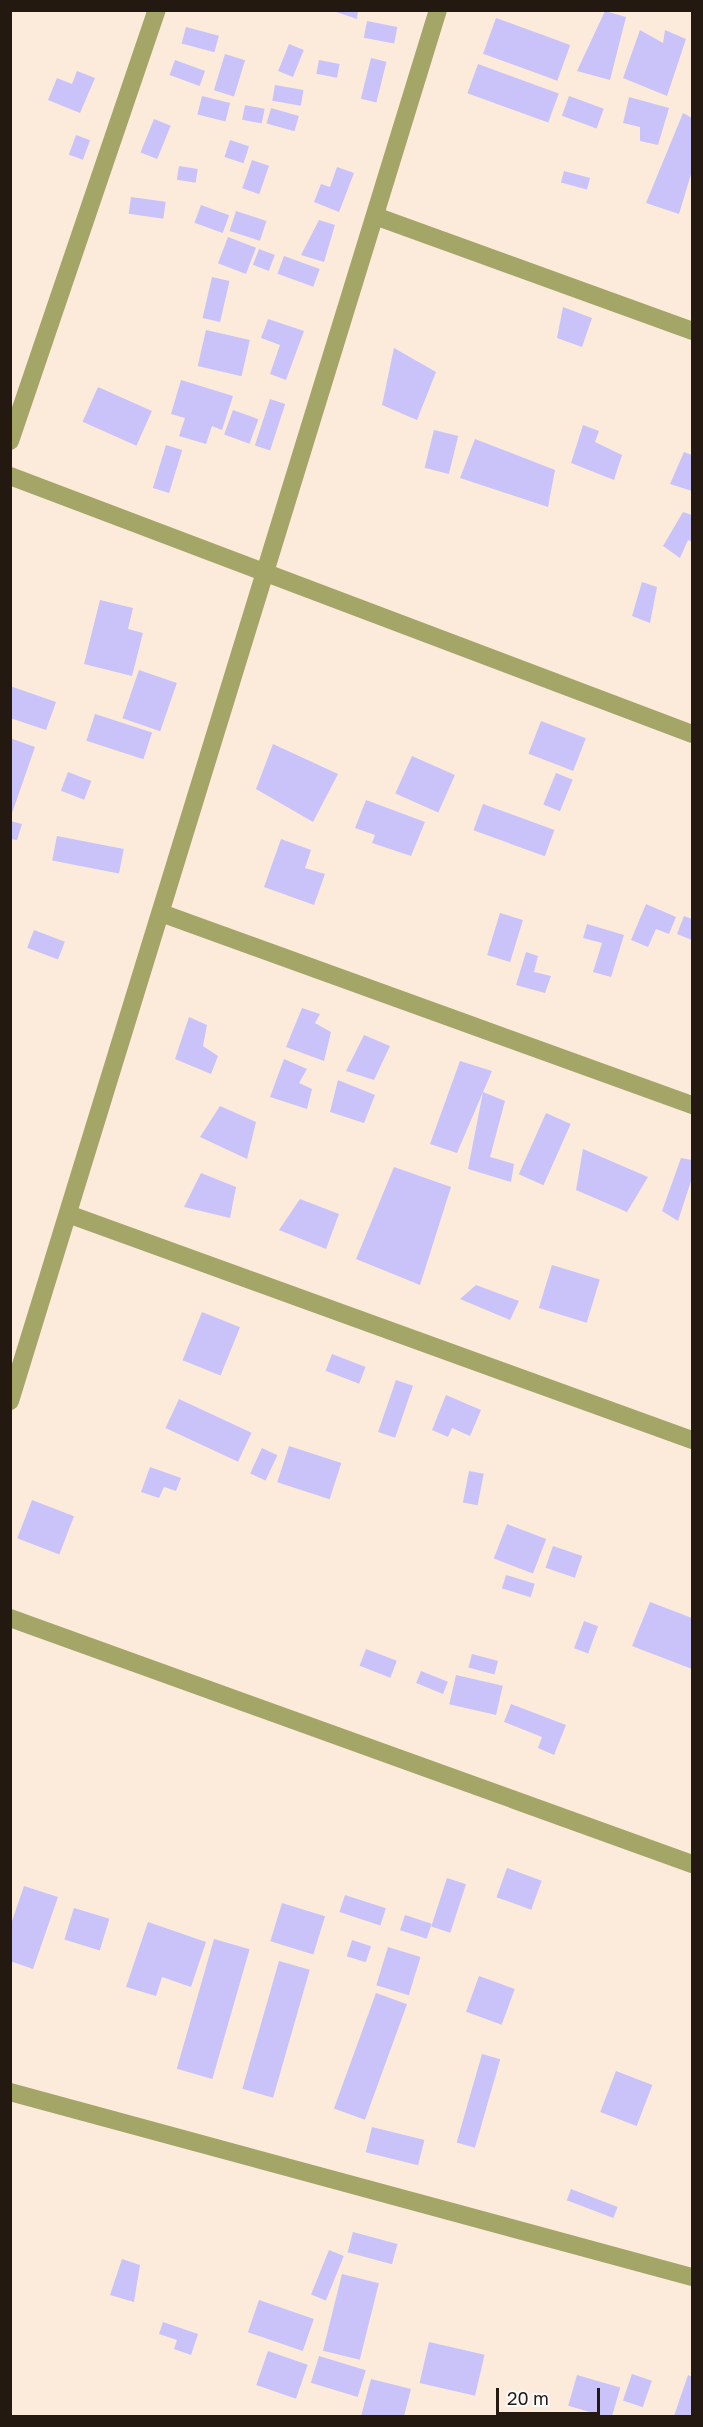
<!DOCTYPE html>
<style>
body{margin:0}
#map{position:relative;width:703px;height:2427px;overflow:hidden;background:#fcebdb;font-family:"Golos Text",sans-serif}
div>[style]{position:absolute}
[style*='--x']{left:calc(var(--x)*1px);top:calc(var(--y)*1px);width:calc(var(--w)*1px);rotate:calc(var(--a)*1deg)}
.building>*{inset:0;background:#c9c3f9;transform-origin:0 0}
.minor>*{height:18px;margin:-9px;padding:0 9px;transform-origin:9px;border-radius:9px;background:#a4a668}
span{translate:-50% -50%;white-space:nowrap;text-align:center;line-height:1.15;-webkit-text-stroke:6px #fbfbfb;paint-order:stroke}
.frame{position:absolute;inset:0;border:12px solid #231910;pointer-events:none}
.scale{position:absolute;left:496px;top:2388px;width:104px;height:27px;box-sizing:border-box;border:3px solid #231910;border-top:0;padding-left:8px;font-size:18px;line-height:21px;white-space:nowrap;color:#231910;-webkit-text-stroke:4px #fbfbfb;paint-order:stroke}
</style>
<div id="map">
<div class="building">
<i style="clip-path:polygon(330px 10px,358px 10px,357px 19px)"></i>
<i style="clip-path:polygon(605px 11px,626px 17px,610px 80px,577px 71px)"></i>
<i style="left:496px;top:18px;width:79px;height:38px;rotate:20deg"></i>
<i style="left:367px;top:21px;width:31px;height:17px;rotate:11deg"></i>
<i style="left:186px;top:27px;width:34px;height:17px;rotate:15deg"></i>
<i style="clip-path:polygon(640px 30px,663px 43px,665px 30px,686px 39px,667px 96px,623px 78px)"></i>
<i style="left:289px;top:44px;width:16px;height:29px;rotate:22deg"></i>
<i style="left:225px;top:54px;width:21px;height:38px;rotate:17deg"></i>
<i style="left:371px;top:58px;width:16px;height:42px;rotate:14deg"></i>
<i style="left:175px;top:60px;width:32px;height:16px;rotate:20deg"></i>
<i style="left:319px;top:60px;width:21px;height:14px;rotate:11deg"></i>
<i style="left:478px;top:64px;width:86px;height:31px;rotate:20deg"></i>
<i style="clip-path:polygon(77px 71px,95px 78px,80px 113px,48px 100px,57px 78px,72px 84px)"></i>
<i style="left:275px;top:85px;width:29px;height:16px;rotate:10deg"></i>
<i style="left:202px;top:96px;width:29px;height:19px;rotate:14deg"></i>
<i style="left:569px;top:96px;width:37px;height:21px;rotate:20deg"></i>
<i style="clip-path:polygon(629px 97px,669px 108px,658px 145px,640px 141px,640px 127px,623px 123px)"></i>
<i style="left:245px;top:105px;width:20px;height:15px;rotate:11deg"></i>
<i style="left:271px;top:108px;width:29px;height:16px;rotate:16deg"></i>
<i style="clip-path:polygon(683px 113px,692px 118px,692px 171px,679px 214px,646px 203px)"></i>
<i style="left:154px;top:119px;width:18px;height:36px;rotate:22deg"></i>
<i style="left:76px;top:135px;width:15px;height:21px;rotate:20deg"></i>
<i style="left:230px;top:140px;width:20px;height:18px;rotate:18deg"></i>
<i style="left:252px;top:160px;width:18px;height:30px;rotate:19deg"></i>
<i style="left:179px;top:166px;width:19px;height:14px;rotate:9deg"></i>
<i style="clip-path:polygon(337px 167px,354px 173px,339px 212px,314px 202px,321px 184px,330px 187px)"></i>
<i style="left:564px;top:171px;width:27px;height:12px;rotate:15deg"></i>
<i style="left:131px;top:197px;width:35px;height:17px;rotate:8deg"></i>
<i style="left:201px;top:205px;width:30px;height:19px;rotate:20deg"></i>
<i style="left:236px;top:211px;width:32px;height:21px;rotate:18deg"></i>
<i style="clip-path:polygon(319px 220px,335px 225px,324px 262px,301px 255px)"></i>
<i style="left:228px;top:237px;width:30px;height:28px;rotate:21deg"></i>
<i style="left:259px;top:249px;width:17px;height:17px;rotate:21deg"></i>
<i style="left:284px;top:256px;width:38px;height:19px;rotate:20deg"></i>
<i style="left:212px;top:277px;width:18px;height:42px;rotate:13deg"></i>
<i style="clip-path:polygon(563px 307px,592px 318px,582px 347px,557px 338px)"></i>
<i style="clip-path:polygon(268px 319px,304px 331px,286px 380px,270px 374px,280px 345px,261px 338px)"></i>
<i style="left:206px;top:330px;width:45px;height:37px;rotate:13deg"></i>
<i style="clip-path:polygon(394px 348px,436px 372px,417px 420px,382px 405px)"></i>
<i style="clip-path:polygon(181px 380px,233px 396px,222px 430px,212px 426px,206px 444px,179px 436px,185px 418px,171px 414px)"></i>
<i style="left:98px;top:387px;width:59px;height:38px;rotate:24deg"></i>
<i style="left:270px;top:399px;width:16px;height:49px;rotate:18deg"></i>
<i style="left:233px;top:410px;width:27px;height:26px;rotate:20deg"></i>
<i style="clip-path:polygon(583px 425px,599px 431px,595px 442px,622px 455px,614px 480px,571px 463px)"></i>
<i style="left:434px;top:430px;width:25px;height:39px;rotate:14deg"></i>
<i style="clip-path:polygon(475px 439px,555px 470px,548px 507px,460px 478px)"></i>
<i style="left:166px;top:445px;width:17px;height:45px;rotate:17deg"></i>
<i style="clip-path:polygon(684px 452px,692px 455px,692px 491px,670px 484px)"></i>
<i style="clip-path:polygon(683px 512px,692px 515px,692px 542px,688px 540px,680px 558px,663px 546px)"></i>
<i style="clip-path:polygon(642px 582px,657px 587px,650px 623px,632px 616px)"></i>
<i style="clip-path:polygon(100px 600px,133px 608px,128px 629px,143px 633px,132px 676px,84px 664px)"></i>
<i style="left:139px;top:670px;width:40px;height:51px;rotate:19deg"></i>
<i style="clip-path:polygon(10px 686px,56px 702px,46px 730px,10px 718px)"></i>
<i style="left:95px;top:714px;width:60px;height:28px;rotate:18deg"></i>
<i style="left:541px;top:721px;width:48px;height:35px;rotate:21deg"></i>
<i style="clip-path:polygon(10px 738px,35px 747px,11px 816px,10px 816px)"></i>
<i style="clip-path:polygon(273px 744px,338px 774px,313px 822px,256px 789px)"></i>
<i style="left:412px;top:756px;width:47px;height:41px;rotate:24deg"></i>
<i style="left:68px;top:772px;width:25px;height:20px;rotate:21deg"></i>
<i style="left:556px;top:773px;width:18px;height:34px;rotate:22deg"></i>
<i style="clip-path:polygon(366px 800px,425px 822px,411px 856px,372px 843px,375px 835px,355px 828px)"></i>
<i style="left:483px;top:804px;width:76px;height:28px;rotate:20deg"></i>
<i style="clip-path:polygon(10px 821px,22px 824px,17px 840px,10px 839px)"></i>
<i style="left:57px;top:836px;width:68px;height:25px;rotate:11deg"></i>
<i style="clip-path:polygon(281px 839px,311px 850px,305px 868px,325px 874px,314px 905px,264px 887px)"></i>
<i style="clip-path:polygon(646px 904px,676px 917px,669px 934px,656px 929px,648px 947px,631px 940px)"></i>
<i style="left:500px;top:913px;width:24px;height:44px;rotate:17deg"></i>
<i style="clip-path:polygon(684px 916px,692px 919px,692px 940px,677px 934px)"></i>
<i style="clip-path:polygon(587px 924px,624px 935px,611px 977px,593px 972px,602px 943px,583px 938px)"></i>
<i style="left:34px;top:930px;width:33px;height:19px;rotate:21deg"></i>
<i style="clip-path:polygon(526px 952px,538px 956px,534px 972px,551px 976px,545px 993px,516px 985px)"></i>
<i style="clip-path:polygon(302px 1008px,320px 1014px,315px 1023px,331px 1032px,324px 1061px,286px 1047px)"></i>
<i style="clip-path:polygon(189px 1017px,207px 1025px,203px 1046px,218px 1056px,211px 1074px,175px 1059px)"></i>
<i style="clip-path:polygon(364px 1035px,390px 1046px,374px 1080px,346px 1071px)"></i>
<i style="clip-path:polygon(284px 1059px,307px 1069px,299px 1083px,312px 1089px,307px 1109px,270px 1097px)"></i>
<i style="clip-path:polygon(460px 1061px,492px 1071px,457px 1153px,430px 1144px)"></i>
<i style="clip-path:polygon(338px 1080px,375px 1095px,364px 1123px,330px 1112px)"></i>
<i style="clip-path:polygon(483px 1092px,505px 1101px,490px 1157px,514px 1164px,511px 1182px,468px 1169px)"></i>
<i style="clip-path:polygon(220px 1106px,256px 1122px,247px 1159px,200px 1137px)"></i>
<i style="left:546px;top:1113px;width:27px;height:67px;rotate:24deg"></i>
<i style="clip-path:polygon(583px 1149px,648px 1177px,627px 1212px,576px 1190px)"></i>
<i style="clip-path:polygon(681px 1158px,692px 1160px,692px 1178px,678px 1221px,662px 1211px)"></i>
<i style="clip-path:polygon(394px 1167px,451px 1187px,420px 1285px,356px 1259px)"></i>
<i style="clip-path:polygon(201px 1173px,236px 1187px,230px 1218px,184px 1207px)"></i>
<i style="clip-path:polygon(300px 1199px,339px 1214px,326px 1249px,279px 1230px)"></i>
<i style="left:552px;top:1265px;width:50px;height:45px;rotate:17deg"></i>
<i style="clip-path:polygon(476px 1285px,519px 1301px,510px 1320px,460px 1299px)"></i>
<i style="left:202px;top:1312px;width:41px;height:52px;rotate:22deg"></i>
<i style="left:332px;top:1354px;width:36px;height:18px;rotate:21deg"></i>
<i style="left:396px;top:1380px;width:18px;height:55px;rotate:19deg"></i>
<i style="clip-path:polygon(446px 1395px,481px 1410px,470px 1436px,452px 1428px,448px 1437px,432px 1430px)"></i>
<i style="left:179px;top:1399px;width:80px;height:32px;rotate:25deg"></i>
<i style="left:289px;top:1446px;width:55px;height:38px;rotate:18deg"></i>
<i style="left:262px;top:1448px;width:17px;height:28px;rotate:25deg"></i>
<i style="clip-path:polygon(150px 1467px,181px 1478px,176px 1491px,164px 1487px,159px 1498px,141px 1492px)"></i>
<i style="left:469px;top:1471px;width:15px;height:32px;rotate:11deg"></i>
<i style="left:32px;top:1500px;width:45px;height:41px;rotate:21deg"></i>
<i style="left:507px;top:1524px;width:42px;height:37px;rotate:21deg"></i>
<i style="left:553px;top:1546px;width:31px;height:23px;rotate:19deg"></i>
<i style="left:506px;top:1575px;width:30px;height:14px;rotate:17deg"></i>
<i style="clip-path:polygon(650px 1602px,692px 1618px,692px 1669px,632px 1646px)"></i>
<i style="left:584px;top:1621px;width:15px;height:29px;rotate:20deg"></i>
<i style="left:366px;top:1649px;width:33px;height:18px;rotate:21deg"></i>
<i style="left:472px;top:1654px;width:27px;height:14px;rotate:15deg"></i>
<i style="left:421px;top:1671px;width:29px;height:13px;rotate:22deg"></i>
<i style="left:456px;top:1675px;width:48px;height:30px;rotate:13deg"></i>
<i style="clip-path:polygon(511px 1704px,566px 1725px,554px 1755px,538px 1748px,542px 1737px,504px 1722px)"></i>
<i style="left:507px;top:1868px;width:37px;height:31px;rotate:20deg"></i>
<i style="left:447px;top:1878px;width:20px;height:51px;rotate:18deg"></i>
<i style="clip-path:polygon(24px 1886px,58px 1897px,33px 1969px,10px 1961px,10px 1927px)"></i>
<i style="left:345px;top:1895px;width:43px;height:18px;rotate:18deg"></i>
<i style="left:282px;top:1903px;width:45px;height:40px;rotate:17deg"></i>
<i style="left:74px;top:1908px;width:37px;height:33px;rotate:17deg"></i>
<i style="left:405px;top:1915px;width:28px;height:16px;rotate:18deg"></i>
<i style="clip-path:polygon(148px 1922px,206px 1942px,191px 1987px,162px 1977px,156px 1996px,126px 1987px)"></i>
<i style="left:214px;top:1939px;width:37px;height:135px;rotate:16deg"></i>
<i style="left:352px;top:1940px;width:20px;height:17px;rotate:18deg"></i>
<i style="left:388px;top:1947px;width:34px;height:40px;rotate:17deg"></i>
<i style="left:279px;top:1961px;width:32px;height:133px;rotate:16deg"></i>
<i style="left:479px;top:1976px;width:38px;height:38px;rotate:20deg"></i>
<i style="left:376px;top:1993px;width:33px;height:123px;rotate:20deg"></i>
<i style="left:482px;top:2054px;width:19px;height:92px;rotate:16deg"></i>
<i style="left:616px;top:2071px;width:39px;height:44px;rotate:21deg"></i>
<i style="left:372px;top:2127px;width:54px;height:26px;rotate:14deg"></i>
<i style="left:571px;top:2189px;width:50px;height:12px;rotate:21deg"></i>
<i style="left:353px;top:2232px;width:46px;height:21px;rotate:15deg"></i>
<i style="left:329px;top:2250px;width:16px;height:48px;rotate:22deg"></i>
<i style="clip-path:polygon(122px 2259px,140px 2265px,134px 2302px,110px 2295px)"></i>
<i style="left:342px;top:2274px;width:38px;height:79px;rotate:14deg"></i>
<i style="left:259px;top:2300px;width:58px;height:34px;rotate:19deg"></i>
<i style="clip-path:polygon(163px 2322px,198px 2334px,191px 2355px,174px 2349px,177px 2340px,159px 2334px)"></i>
<i style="left:429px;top:2342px;width:57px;height:42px;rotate:13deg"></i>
<i style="left:268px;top:2351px;width:42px;height:36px;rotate:19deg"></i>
<i style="left:319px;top:2356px;width:49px;height:28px;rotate:17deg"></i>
<i style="left:632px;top:2374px;width:21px;height:28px;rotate:19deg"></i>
<i style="left:577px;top:2375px;width:45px;height:32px;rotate:16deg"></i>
<i style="clip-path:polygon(688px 2375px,692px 2377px,692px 2416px,674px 2416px)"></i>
<i style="clip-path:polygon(371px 2379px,411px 2389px,404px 2416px,361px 2416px)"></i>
</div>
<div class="minor">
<i style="--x:375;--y:216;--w:337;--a:19.9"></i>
<i style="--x:10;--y:441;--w:455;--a:-71.2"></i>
<i style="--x:10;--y:476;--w:729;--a:20.72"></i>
<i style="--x:161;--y:913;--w:565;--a:19.88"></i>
<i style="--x:68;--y:1214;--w:664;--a:19.91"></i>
<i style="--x:10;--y:1401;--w:1455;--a:-72.9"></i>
<i style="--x:10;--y:1618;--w:725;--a:19.83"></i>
<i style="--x:10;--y:2092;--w:707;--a:15.18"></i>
</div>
<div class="frame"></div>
<div class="scale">20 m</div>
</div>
